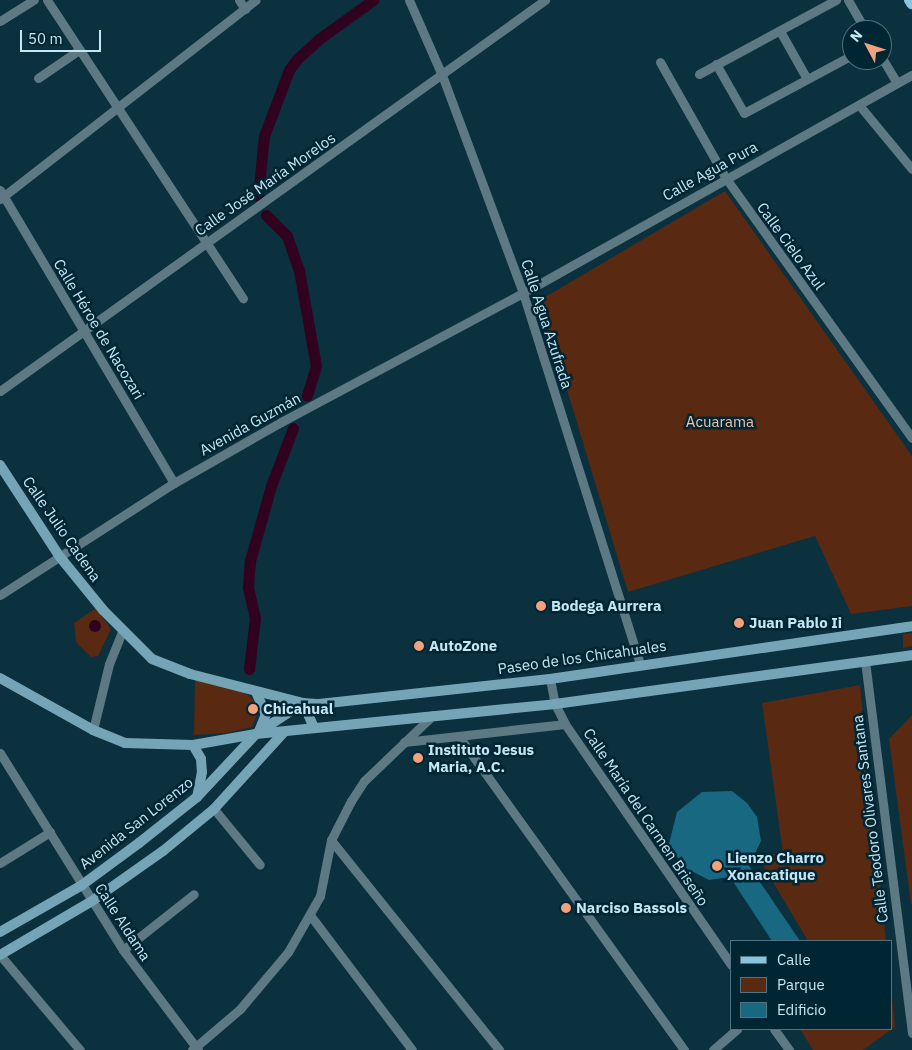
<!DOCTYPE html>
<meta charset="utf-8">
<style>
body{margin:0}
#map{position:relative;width:912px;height:1050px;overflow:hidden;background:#0b303e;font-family:"IBM Plex Sans",sans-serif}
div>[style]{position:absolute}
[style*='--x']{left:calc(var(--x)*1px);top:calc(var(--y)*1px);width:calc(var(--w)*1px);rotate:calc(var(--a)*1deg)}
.green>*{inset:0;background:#592911}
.water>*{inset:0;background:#300220}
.round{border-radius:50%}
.canal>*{height:11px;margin:-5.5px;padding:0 5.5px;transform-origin:5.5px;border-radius:5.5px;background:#300220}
.building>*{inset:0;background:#196882}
.street>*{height:9px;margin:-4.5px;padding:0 4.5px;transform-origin:4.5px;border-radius:4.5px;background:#5c7984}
.secondary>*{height:10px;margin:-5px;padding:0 5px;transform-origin:5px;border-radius:5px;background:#76a4b7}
.primary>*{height:12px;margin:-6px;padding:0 6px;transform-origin:6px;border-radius:6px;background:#89c5de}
.dots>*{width:14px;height:14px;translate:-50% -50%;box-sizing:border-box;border:2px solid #012633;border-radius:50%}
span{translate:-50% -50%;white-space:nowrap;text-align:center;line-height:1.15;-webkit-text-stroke:5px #012633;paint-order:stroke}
.street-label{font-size:15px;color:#c5e6f4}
.park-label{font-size:15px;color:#f5c1aa}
.poi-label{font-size:15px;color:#c5e6f4;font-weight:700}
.left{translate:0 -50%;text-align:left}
.legend{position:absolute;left:730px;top:940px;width:162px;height:90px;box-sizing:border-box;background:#012633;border:1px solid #4f7380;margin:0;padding:6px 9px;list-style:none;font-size:15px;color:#c5e6f4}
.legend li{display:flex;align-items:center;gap:10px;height:25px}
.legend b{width:25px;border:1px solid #4f7380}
.north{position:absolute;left:842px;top:20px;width:50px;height:50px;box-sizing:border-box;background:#012633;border:1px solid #4f7380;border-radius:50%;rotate:310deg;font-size:14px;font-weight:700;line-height:20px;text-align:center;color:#c5e6f4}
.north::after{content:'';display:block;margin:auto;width:18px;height:22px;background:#f1a17c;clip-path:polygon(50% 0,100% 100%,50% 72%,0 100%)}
.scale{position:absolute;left:20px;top:30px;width:81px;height:22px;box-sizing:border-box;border:2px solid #c5e6f4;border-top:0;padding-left:6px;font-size:15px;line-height:18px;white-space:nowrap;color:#c5e6f4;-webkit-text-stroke:4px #012633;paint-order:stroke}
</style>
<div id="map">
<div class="green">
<i style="clip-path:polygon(725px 191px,912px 456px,912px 606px,851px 614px,815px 536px,628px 592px,540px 300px)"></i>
<i style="clip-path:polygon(96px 608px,111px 629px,98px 656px,91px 657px,76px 642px,74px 623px)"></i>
<i style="clip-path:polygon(912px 633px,912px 646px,903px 648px,903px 634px)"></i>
<i style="clip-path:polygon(195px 680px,246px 693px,260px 707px,252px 727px,227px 733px,194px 735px)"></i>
<i style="clip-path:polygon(860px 685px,886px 941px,808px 941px,762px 864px,765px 855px,783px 853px,762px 703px)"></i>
<i style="clip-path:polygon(912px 715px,912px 904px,911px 904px,889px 739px)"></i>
<i style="clip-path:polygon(891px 986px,895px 1027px,863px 1050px,813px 1050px,800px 1029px,891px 1029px)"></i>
</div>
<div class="water">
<i class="round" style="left:89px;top:620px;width:12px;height:12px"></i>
</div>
<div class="canal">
<i style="--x:258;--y:196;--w:60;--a:-84.3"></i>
<i style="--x:264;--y:136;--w:71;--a:-69.3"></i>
<i style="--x:289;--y:70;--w:14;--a:-54"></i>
<i style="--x:297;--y:59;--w:30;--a:-42"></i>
<i style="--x:319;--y:39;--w:67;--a:-35.8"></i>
<i style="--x:266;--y:215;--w:30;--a:45"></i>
<i style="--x:287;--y:236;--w:36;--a:71"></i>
<i style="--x:299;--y:270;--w:97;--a:80"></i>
<i style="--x:316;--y:366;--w:31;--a:107"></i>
<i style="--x:249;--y:669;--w:51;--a:-83.3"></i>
<i style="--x:255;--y:618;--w:32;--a:-103"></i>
<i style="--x:248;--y:587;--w:26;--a:-86"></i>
<i style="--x:250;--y:561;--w:78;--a:-74.4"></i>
<i style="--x:271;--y:486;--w:62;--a:-69.2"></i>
</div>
<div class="building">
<i style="clip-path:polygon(732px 791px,747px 803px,757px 817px,761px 841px,749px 866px,800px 941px,772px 941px,730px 877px,709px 880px,684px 867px,669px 844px,677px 812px,702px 792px)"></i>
</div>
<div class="street">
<i style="--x:47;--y:0;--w:357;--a:56.7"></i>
<i style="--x:239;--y:0;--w:11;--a:56"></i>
<i style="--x:409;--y:0;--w:82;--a:66.3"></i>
<i style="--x:442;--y:75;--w:233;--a:69.6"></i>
<i style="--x:523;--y:293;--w:389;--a:72.5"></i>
<i style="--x:848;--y:0;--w:34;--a:60"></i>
<i style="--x:0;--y:21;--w:40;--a:-32"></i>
<i style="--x:780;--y:31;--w:55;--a:60.6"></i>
<i style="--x:882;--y:58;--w:29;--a:59"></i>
<i style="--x:660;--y:62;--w:132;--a:60.5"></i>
<i style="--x:725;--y:177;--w:321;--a:54.4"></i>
<i style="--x:716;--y:64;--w:56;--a:60.3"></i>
<i style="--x:744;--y:113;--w:123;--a:-28.2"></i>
<i style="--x:699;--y:74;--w:156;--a:-28.4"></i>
<i style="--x:38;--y:78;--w:50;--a:-34.3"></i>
<i style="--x:859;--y:105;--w:83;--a:50.4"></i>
<i style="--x:0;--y:190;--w:341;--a:59.3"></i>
<i style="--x:0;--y:199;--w:324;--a:-37.9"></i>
<i style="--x:0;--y:391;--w:671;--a:-35.66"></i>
<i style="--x:0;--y:595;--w:207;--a:-32.8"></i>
<i style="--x:174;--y:483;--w:123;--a:-29.7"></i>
<i style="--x:281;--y:422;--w:274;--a:-28.1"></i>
<i style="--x:523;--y:293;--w:446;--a:-29.3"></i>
<i style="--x:865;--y:661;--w:375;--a:82.8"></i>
<i style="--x:550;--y:679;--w:25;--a:79"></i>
<i style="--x:555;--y:704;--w:22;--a:63"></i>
<i style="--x:565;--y:724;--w:293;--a:55.4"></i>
<i style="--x:93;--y:730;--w:68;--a:-76.4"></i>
<i style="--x:109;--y:664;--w:35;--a:-68"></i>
<i style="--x:460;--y:738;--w:384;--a:54.3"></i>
<i style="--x:404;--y:742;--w:162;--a:-6.4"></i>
<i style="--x:0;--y:753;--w:232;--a:58"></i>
<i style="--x:123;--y:950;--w:125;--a:53.1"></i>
<i style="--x:214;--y:809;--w:72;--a:50.6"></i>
<i style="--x:331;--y:840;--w:269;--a:51.3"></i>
<i style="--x:0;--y:863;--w:59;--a:-31.8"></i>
<i style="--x:310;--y:915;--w:169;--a:52.9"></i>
<i style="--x:123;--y:950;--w:90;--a:-38.3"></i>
<i style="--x:0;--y:955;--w:124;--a:49.9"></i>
<i style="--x:774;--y:1029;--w:26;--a:54"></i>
<i style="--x:192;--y:1050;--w:63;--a:-40.5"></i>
<i style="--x:240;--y:1009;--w:75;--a:-49.9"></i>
<i style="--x:288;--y:952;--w:64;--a:-60.3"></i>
<i style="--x:320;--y:896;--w:57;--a:-78.9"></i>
<i style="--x:331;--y:840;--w:44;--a:-62.9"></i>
<i style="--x:351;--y:801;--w:24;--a:-57"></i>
<i style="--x:364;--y:781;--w:95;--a:-43.7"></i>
<i style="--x:713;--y:1050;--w:32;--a:-41"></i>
</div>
<div class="secondary">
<i style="--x:0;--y:465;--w:110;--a:56.9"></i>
<i style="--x:60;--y:557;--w:68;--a:50.9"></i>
<i style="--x:103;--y:610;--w:69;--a:45"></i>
<i style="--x:152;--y:659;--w:41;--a:21.5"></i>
<i style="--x:190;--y:674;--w:117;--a:14.4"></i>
<i style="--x:303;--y:703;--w:16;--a:4"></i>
<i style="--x:319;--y:704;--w:232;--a:-6.2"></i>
<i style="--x:550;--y:679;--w:366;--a:-8.3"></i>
<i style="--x:0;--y:678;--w:107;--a:29.2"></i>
<i style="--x:93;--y:730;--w:35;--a:22"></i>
<i style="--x:125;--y:743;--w:68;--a:1.7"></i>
<i style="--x:193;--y:745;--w:64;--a:-9.9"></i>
<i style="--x:256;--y:734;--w:301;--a:-5.7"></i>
<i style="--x:555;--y:704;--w:360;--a:-7.8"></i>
<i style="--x:256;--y:692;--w:24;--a:66"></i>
<i style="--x:266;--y:714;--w:18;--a:112"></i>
<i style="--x:314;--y:728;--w:15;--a:-113"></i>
<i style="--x:308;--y:714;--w:15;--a:-42"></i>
<i style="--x:193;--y:745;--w:16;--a:60"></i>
<i style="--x:201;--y:759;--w:13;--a:86"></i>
<i style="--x:202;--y:772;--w:25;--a:101"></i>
<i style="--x:0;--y:932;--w:95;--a:-29.8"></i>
<i style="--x:82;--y:885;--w:71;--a:-36.4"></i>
<i style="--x:139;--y:843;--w:74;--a:-38.4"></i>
<i style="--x:197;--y:797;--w:86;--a:-46.9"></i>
<i style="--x:256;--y:734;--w:56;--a:-33.4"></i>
<i style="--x:0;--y:955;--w:107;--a:-30.4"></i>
<i style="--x:92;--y:901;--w:87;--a:-35.2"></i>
<i style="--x:163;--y:851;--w:66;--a:-39.5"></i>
<i style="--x:214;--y:809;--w:104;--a:-47.7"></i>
</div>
<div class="primary">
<i style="--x:910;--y:0;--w:4;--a:56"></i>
</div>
<div class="dots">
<i style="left:541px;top:606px;background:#f1a17c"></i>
<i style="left:739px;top:623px;background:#f1a17c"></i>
<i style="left:419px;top:646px;background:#f1a17c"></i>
<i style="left:253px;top:709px;background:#f1a17c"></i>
<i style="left:418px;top:758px;background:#f1a17c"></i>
<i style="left:717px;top:866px;background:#f1a17c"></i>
<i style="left:566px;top:908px;background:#f1a17c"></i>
</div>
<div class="street-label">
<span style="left:710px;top:171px;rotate:-29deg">Calle Agua Pura</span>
<span style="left:265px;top:184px;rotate:-35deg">Calle José María Morelos</span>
<span style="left:791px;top:246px;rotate:54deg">Calle Cielo Azul</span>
<span style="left:547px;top:324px;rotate:72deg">Calle Agua Azufrada</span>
<span style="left:99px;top:329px;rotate:59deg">Calle Héroe de Nacozari</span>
<span style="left:250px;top:424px;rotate:-29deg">Avenida Guzmán</span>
<span style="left:62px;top:529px;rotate:55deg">Calle Julio Cadena</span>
<span style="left:582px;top:657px;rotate:-8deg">Paseo de los Chicahuales</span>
<span style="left:646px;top:817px;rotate:56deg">Calle María del Carmen Briseño</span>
<span style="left:870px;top:819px;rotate:-97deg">Calle Teodoro Olivares Santana</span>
<span style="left:136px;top:823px;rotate:-38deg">Avenida San Lorenzo</span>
<span style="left:123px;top:922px;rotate:57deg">Calle Aldama</span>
</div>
<div class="park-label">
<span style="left:720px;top:422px">Acuarama</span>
</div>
<div class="poi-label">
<span class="left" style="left:551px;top:606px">Bodega Aurrera</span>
<span class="left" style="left:749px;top:623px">Juan Pablo Ii</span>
<span class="left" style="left:429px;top:646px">AutoZone</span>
<span class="left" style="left:263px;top:709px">Chicahual</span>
<span class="left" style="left:428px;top:758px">Instituto Jesus<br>Maria, A.C.</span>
<span class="left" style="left:727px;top:866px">Lienzo Charro<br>Xonacatique</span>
<span class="left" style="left:576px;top:908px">Narciso Bassols</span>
</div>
<ul class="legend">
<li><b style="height:6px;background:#89c5de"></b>Calle</li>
<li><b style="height:14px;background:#592911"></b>Parque</li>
<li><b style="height:14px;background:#196882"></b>Edificio</li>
</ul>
<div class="north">N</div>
<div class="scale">50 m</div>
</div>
